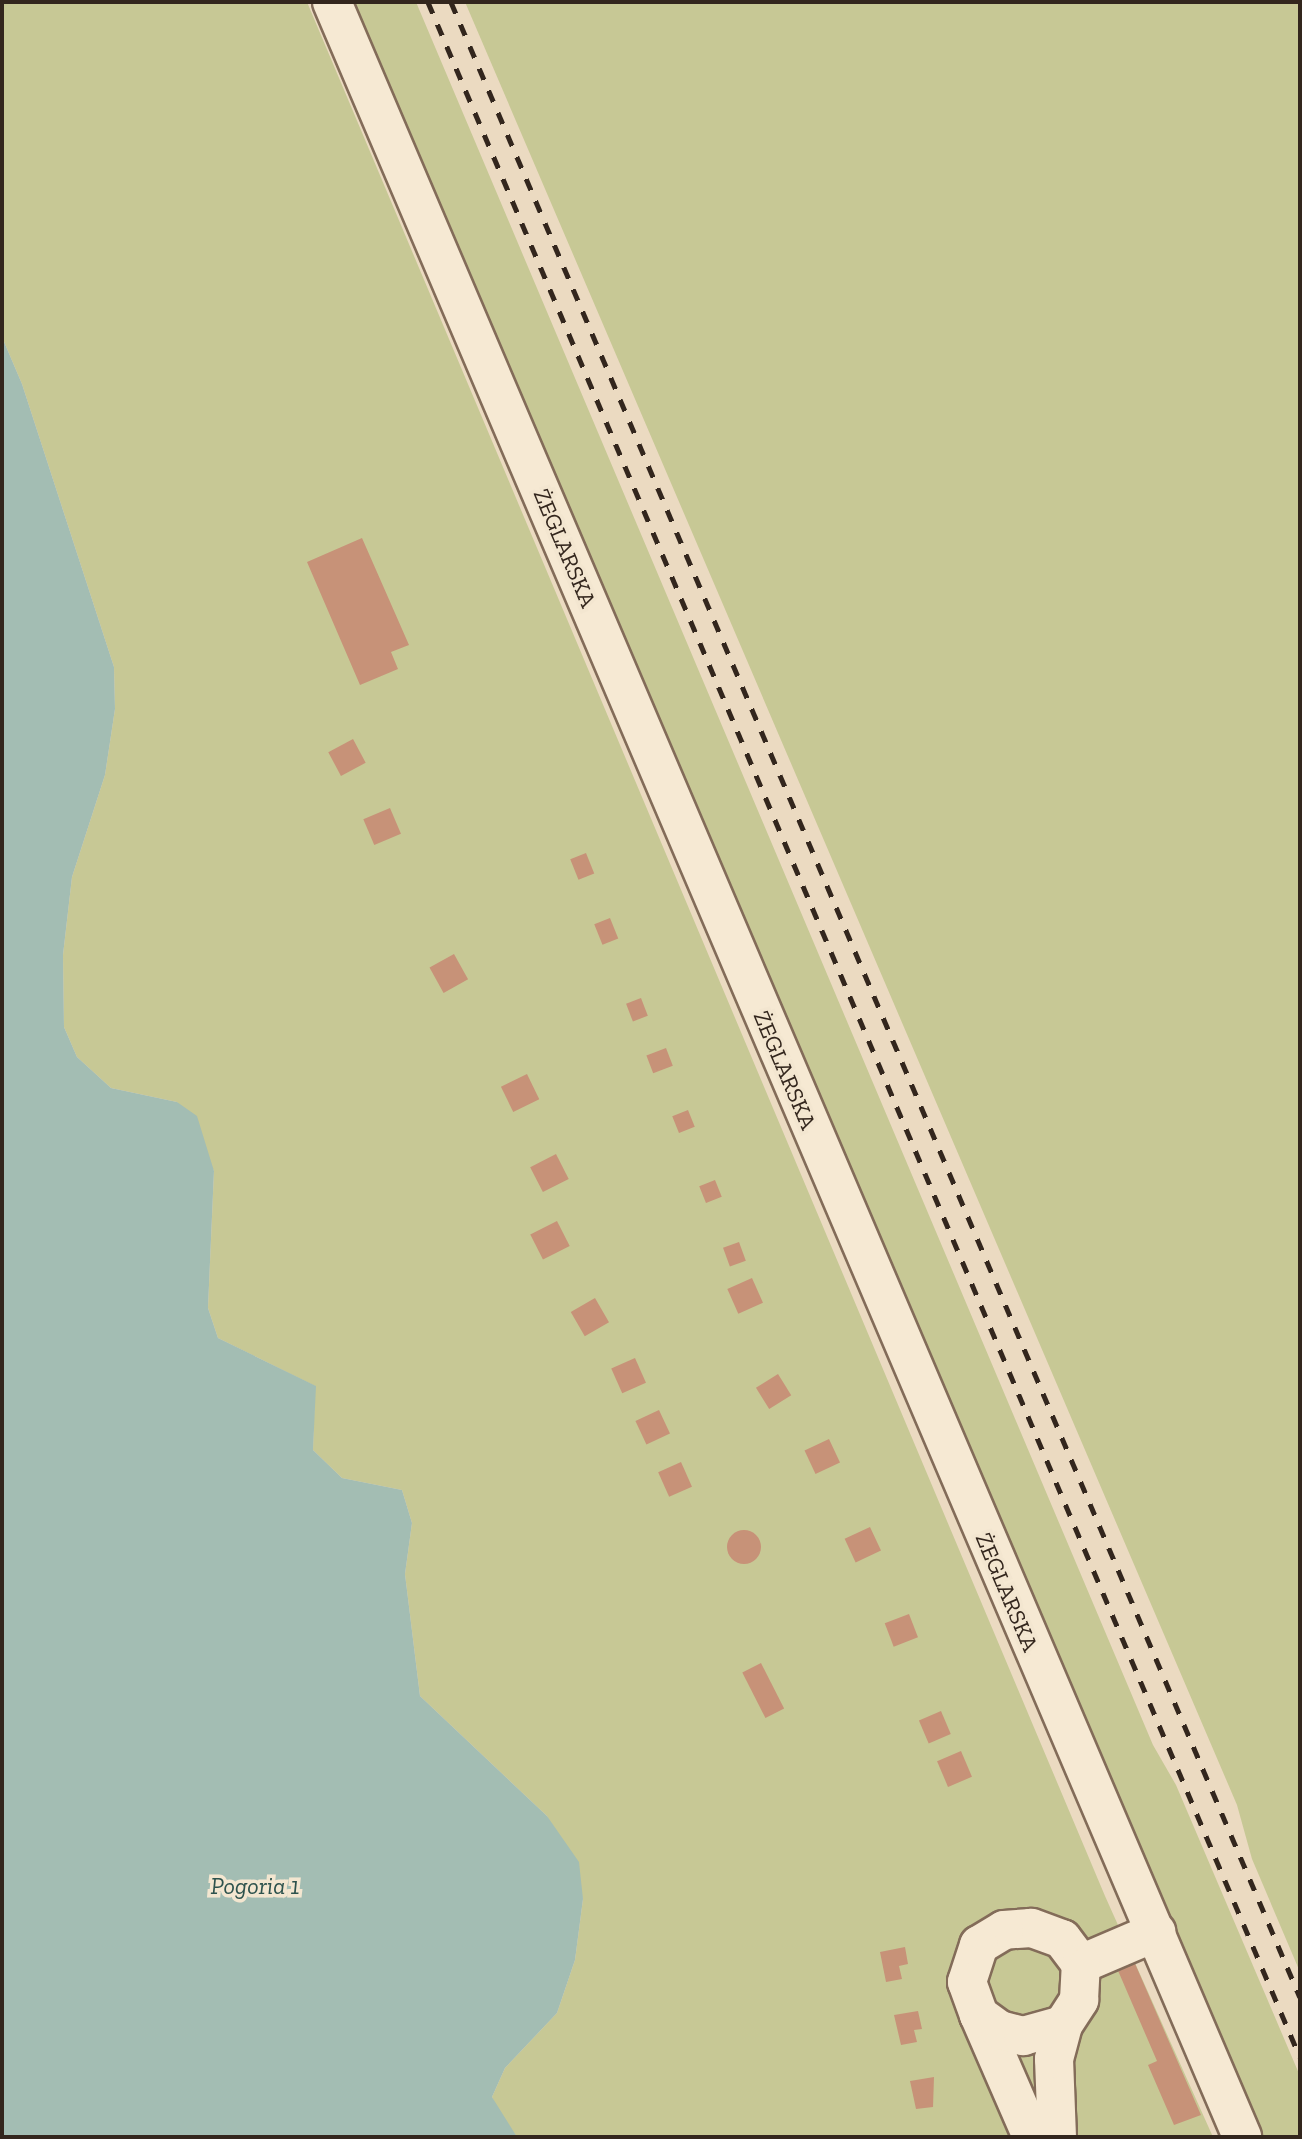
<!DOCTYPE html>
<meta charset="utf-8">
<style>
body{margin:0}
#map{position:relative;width:1302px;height:2139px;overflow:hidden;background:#ebdac1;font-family:"Zilla Slab",serif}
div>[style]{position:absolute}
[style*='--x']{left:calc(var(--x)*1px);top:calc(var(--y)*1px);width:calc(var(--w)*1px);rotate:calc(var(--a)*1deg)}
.green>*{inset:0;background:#c7c895}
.water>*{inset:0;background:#a3bdb3}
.building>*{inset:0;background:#c79278;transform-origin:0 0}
.round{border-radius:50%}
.roads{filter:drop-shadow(2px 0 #836c59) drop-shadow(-2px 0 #836c59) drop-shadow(0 2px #836c59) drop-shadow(0 -2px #836c59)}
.minor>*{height:38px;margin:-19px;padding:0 19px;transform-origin:19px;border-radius:19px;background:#f6e9d3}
.rail>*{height:5px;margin-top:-2.5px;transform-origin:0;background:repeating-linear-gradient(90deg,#33261d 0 12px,transparent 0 24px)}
span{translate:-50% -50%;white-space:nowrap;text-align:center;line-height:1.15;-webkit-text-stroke:7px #f3e6d0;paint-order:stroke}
.street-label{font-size:23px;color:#33261d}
.water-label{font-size:24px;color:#2d524d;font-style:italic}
.frame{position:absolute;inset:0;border:4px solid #33261d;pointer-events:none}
</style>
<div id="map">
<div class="green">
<i style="clip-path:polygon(2px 2px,307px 2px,1105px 1896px,1213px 2137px,517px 2137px,500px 2115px,492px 2097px,505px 2068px,557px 2013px,575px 1960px,583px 1899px,547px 1816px,420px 1696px,405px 1574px,412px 1523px,402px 1490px,342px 1478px,313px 1450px,315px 1386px,218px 1338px,208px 1308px,214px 1171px,177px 1102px,111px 1088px,77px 1057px,64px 1027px,63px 955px,72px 877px,105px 775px,115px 709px,114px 667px,22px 384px,2px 337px)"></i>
<i style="clip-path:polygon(349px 2px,416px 2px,1153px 1745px,1176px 1785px,1300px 2076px,1300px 2137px,1257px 2137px)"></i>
<i style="clip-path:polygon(465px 2px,1300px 2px,1300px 1972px,1252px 1859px,1237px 1805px)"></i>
</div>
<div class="water">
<i style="clip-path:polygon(2px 337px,22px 384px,114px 667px,115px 709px,105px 775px,72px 877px,63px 955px,64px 1027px,77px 1057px,111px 1088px,177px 1102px,197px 1116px,214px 1171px,208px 1308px,218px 1338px,316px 1386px,313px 1450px,342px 1478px,402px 1490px,412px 1523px,405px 1574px,420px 1696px,547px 1816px,579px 1862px,583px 1899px,575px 1960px,557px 2013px,505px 2068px,492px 2097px,517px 2137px,2px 2137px)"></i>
</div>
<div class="building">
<i style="clip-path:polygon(362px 538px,409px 645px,391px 652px,398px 669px,360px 685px,307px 562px)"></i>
<i style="left:353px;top:739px;width:27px;height:28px;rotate:62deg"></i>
<i style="left:390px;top:808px;width:28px;height:29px;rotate:67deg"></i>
<i style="left:586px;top:853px;width:22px;height:17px;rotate:68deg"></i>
<i style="left:610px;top:918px;width:22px;height:17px;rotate:68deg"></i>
<i style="left:454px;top:954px;width:29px;height:28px;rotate:61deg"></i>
<i style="left:641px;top:998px;width:19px;height:16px;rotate:69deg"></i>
<i style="left:666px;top:1048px;width:19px;height:21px;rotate:69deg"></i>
<i style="left:527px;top:1074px;width:28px;height:29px;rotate:64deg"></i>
<i style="left:688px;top:1110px;width:18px;height:17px;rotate:68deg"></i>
<i style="left:556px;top:1154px;width:28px;height:29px;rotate:63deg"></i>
<i style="left:715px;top:1180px;width:18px;height:17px;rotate:68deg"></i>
<i style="left:557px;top:1221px;width:28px;height:30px;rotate:63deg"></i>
<i style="left:739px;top:1242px;width:20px;height:17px;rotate:70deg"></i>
<i style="left:752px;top:1278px;width:27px;height:27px;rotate:66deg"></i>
<i style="left:595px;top:1298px;width:28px;height:28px;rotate:60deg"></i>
<i style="left:635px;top:1358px;width:27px;height:26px;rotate:66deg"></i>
<i style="left:778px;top:1374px;width:25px;height:26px;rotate:58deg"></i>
<i style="left:659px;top:1410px;width:26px;height:26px;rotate:65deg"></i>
<i style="left:829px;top:1439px;width:26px;height:27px;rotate:65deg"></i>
<i style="left:681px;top:1462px;width:27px;height:25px;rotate:66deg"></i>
<i style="left:870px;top:1527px;width:26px;height:28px;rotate:65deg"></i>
<i class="round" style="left:727px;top:1530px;width:34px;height:34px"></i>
<i style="left:909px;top:1614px;width:25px;height:26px;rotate:69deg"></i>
<i style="left:761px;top:1663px;width:51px;height:21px;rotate:63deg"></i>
<i style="left:941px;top:1711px;width:25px;height:24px;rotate:67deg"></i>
<i style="left:961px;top:1751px;width:28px;height:26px;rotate:67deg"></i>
<i style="clip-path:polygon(905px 1947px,908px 1964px,899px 1966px,902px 1979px,886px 1982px,880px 1952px)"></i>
<i style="clip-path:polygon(1133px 1959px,1201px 2115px,1174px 2125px,1148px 2065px,1157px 2061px,1116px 1966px)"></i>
<i style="clip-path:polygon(918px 2011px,922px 2029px,914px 2030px,917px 2042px,901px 2045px,894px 2015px)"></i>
<i style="clip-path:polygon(934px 2077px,933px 2107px,916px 2109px,910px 2081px)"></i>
</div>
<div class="roads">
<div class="minor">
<i style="--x:332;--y:2;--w:2321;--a:66.91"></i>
<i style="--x:1081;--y:1964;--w:82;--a:-23.1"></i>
<i style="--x:979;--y:2015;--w:133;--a:66.5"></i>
<i style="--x:1057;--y:2137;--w:78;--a:-92.2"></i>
<i style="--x:1054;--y:2059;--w:35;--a:-75"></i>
<i style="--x:1063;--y:2025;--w:30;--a:-57"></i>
<i style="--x:1079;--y:2000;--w:36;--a:-87"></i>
<i style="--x:1081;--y:1964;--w:31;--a:-127"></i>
<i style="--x:1062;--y:1939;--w:33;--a:-160"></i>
<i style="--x:1031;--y:1928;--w:27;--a:176"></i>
<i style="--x:1004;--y:1930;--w:29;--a:149"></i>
<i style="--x:979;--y:1945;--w:39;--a:108"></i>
<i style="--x:967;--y:1982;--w:35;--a:70"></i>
<i style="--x:979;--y:2015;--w:26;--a:36"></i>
<i style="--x:1000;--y:2030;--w:24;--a:15"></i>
<i style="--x:1023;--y:2036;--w:41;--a:-15.4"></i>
</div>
</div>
<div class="rail">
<i style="--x:428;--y:2;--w:2232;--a:67.01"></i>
<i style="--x:451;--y:2;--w:2168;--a:66.95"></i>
</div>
<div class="street-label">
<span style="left:565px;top:548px;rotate:67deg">ŻEGLARSKA</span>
<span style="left:785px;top:1070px;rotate:67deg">ŻEGLARSKA</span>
<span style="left:1007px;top:1592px;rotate:67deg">ŻEGLARSKA</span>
</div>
<div class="water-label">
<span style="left:255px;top:1886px">Pogoria 1</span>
</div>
<div class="frame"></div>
</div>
